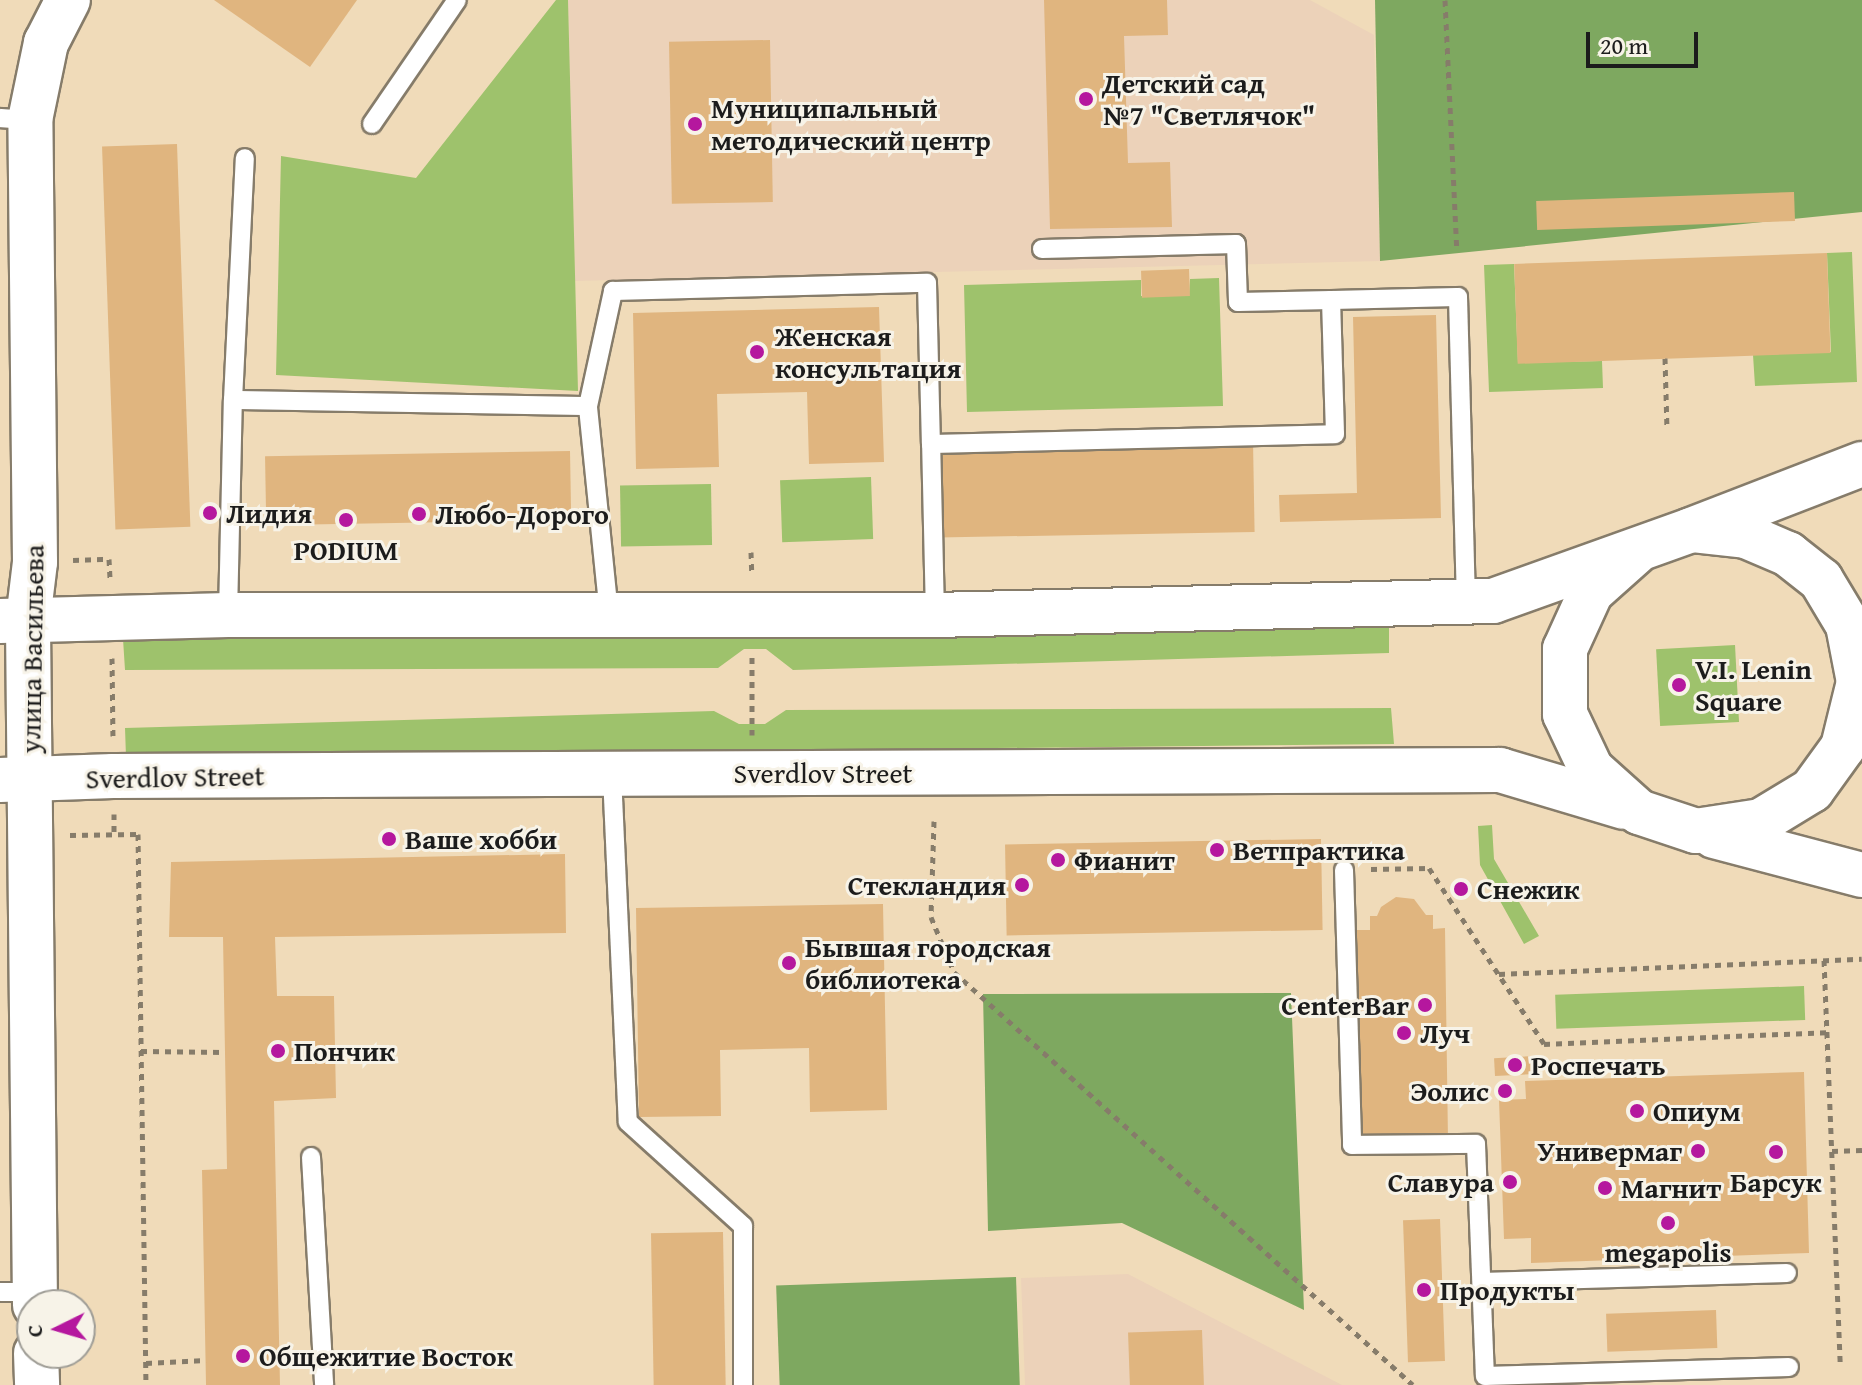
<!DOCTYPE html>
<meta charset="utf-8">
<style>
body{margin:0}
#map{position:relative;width:1862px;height:1385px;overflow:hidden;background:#f0dbb9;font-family:"Gentium Book Plus",serif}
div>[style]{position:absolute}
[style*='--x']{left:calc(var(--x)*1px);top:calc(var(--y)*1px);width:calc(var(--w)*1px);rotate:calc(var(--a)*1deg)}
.built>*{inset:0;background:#ecd2b9}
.green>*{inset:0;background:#9ec26c;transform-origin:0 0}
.forest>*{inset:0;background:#7ea860;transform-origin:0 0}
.building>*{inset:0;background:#e0b57f;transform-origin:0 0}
.path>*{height:5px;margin-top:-2.5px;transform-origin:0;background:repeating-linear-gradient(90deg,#867c6a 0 6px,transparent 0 12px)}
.roads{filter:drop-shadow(2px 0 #867c6a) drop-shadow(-2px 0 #867c6a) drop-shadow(0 2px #867c6a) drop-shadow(0 -2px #867c6a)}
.service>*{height:18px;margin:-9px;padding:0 9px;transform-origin:9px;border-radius:9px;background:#fff}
.tertiary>*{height:44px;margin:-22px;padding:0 22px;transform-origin:22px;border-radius:22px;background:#fff}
.dots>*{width:22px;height:22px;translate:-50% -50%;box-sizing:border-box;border:4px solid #f7f3e8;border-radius:50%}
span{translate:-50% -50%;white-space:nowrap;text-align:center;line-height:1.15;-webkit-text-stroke:6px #f7f3e8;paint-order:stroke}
.poi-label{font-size:28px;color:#1c1c1c;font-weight:700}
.left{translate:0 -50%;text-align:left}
.right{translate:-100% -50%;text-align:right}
.street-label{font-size:28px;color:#1c1c1c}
.north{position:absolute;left:16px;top:1289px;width:80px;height:80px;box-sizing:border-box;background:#f7f3e8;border:2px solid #9f9d96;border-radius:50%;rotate:265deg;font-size:22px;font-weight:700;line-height:32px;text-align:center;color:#1c1c1c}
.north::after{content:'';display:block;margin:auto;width:28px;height:36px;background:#b5179e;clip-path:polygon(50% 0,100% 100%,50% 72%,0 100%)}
.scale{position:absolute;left:1586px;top:32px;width:112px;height:36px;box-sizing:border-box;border:4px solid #1c1c1c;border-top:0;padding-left:10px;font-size:24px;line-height:28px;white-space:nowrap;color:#1c1c1c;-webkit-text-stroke:6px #f7f3e8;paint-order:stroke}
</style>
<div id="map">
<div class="built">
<i style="clip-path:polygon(568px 0,1310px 0,1374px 35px,1380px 261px,575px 281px)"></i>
<i style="clip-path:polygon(1128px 1274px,1342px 1385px,1025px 1385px,1021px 1278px)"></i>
</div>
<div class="green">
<i style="clip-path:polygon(556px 0,568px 0,578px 391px,276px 375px,281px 156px,416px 178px)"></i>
<i style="clip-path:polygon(1852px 252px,1857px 382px,1755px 386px,1753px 355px,1831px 352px,1827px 253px)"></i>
<i style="clip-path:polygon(1514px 264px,1518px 363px,1602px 361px,1603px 388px,1489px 392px,1484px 265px)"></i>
<i style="clip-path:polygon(1219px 278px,1223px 406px,967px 412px,964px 285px,1141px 280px,1141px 296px,1189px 296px,1190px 279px)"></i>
<i style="left:871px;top:477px;width:62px;height:91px;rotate:88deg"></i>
<i style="left:711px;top:484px;width:61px;height:91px;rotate:89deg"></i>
<i style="clip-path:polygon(1389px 620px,1389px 653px,793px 670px,766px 649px,744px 649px,718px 668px,125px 670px,123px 639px)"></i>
<i style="left:1735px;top:645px;width:77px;height:79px;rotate:87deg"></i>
<i style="clip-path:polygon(1391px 708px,1394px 744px,126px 757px,125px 728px,714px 711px,739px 724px,765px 724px,786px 710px)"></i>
<i style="clip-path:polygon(1492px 825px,1494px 859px,1539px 936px,1524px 944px,1480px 865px,1478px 826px)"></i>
<i style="left:1804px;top:986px;width:34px;height:249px;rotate:88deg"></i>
</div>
<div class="forest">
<i style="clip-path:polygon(1375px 0,1862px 0,1862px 212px,1380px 261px)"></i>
<i style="clip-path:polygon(1291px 993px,1304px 1310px,1122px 1223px,988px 1231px,983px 994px)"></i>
<i style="left:1016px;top:1277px;width:108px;height:240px;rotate:88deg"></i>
</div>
<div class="building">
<i style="clip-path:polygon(214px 0,357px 0,310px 67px)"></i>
<i style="clip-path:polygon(1044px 0,1167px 0,1168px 35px,1124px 36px,1128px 163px,1170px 162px,1172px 227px,1050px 229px)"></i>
<i style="left:770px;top:40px;width:162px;height:101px;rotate:89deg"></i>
<i style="left:177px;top:144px;width:383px;height:75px;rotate:88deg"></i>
<i style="left:1794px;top:192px;width:29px;height:258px;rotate:88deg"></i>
<i style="left:1827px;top:253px;width:100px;height:313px;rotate:88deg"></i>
<i style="left:1189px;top:269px;width:27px;height:48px;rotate:88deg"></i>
<i style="clip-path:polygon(879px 307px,884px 462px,809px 464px,807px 392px,717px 394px,719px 467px,636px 469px,633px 313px)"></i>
<i style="clip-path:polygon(1436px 315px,1441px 518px,1280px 522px,1279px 495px,1357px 493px,1353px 317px)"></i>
<i style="left:1253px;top:441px;width:91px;height:316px;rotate:89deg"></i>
<i style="left:570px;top:451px;width:69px;height:305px;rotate:89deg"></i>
<i style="left:1321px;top:839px;width:91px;height:316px;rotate:89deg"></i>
<i style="clip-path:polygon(565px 854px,566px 933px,275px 937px,277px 996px,334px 996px,336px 1098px,274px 1101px,280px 1385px,206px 1385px,202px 1170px,227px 1169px,223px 937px,169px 937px,171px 862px)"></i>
<i style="clip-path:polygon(1396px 897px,1414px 899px,1426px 915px,1433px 915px,1433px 929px,1445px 928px,1448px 1140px,1360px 1142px,1356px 930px,1370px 930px,1370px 916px,1377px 916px,1381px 907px)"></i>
<i style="clip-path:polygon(883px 904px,887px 1110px,810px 1112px,809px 1048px,720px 1050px,721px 1116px,639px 1117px,636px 908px)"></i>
<i style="left:1535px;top:1056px;width:18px;height:41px;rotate:87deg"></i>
<i style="clip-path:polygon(1804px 1072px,1809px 1253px,1531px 1263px,1531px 1238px,1504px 1239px,1499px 1100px,1526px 1099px,1525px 1081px)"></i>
<i style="left:1440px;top:1219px;width:142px;height:37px;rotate:88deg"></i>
<i style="left:723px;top:1232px;width:153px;height:72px;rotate:89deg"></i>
<i style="left:1716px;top:1310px;width:38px;height:110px;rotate:88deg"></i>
<i style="left:1202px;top:1330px;width:55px;height:74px;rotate:88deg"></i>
</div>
<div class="path">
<i style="--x:1445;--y:0;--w:250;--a:87.3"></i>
<i style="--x:1665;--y:358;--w:71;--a:88.4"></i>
<i style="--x:751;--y:552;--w:23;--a:88"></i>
<i style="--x:73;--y:560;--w:36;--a:-2"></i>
<i style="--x:109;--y:559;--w:21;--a:87"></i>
<i style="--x:112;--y:658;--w:78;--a:89.3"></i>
<i style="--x:752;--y:735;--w:82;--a:-90"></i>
<i style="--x:114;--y:814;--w:20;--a:90"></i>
<i style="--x:934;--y:821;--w:96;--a:91.8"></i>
<i style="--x:931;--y:917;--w:60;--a:67.3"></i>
<i style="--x:954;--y:972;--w:617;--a:41.98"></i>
<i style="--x:70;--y:835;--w:68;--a:-0.8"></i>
<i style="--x:138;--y:834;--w:551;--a:89.17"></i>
<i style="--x:1371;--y:869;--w:58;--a:-1"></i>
<i style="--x:1429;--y:868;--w:210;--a:56.8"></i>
<i style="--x:1544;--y:1044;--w:283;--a:-2.4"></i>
<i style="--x:1824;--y:960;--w:407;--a:87.7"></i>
<i style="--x:1499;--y:974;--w:363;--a:-2.4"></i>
<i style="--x:141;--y:1051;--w:84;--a:0.7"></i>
<i style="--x:1832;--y:1151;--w:30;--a:-2"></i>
<i style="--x:146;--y:1363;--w:60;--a:-2.9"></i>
</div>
<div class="roads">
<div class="service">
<i style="--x:0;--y:118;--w:30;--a:4"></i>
<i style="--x:372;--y:124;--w:150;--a:-55.6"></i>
<i style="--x:1042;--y:249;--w:194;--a:-1.5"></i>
<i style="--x:1236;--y:244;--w:58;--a:88"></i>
<i style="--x:1238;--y:302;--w:93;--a:-1.2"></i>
<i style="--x:233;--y:400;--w:242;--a:-87.2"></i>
<i style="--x:228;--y:614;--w:214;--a:-88.7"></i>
<i style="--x:233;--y:400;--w:355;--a:1"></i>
<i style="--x:609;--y:614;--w:209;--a:-95.8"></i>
<i style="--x:588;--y:406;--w:118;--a:-77.7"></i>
<i style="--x:613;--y:291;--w:314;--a:-1.5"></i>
<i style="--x:927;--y:283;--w:161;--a:88.6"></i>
<i style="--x:935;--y:615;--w:171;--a:-91.3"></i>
<i style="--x:931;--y:444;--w:404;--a:-1.4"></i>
<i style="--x:1335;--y:434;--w:134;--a:-91.7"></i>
<i style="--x:1331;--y:300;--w:127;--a:-1.4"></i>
<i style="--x:1458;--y:297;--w:304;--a:88.5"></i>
<i style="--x:612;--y:775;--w:347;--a:87.4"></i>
<i style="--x:628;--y:1122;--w:155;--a:42.1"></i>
<i style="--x:743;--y:1226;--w:159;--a:90"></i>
<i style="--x:1344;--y:870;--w:275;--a:88.3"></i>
<i style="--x:1352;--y:1145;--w:124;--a:-0.5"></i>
<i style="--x:1476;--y:1144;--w:232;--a:87.8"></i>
<i style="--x:1485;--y:1376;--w:304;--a:-1.7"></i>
<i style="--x:311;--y:1157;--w:228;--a:86.7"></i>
<i style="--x:1482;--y:1282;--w:305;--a:-1.7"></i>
<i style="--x:0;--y:1292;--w:35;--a:-2"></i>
</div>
<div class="tertiary">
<i style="--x:1696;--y:528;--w:178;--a:-21.1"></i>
<i style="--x:0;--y:621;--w:228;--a:-1.5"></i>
<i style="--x:228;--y:615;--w:707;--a:0"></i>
<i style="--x:935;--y:615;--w:558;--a:-1.44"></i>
<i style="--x:1493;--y:601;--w:210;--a:-19.7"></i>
<i style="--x:1691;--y:530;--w:55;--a:6.2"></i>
<i style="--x:1746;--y:536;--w:46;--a:23.2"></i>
<i style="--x:1788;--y:554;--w:42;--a:38.2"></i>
<i style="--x:1821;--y:580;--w:52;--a:59"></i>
<i style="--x:1848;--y:625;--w:58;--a:79.1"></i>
<i style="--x:1859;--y:682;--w:67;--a:103.8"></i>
<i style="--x:1843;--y:747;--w:53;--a:125.8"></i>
<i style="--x:1812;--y:790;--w:60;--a:148.7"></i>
<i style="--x:1761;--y:821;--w:66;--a:171.3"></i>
<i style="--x:1696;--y:831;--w:60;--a:-161.6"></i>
<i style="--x:1639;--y:812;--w:64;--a:-138.1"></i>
<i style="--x:1591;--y:769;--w:61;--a:-115.3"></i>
<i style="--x:1565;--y:714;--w:65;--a:-90"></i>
<i style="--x:1565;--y:649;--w:63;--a:-65.5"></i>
<i style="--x:1591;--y:592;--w:60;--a:-41.6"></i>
<i style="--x:0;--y:780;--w:113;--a:-2"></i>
<i style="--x:113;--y:776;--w:1387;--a:-0.25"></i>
<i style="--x:1500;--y:770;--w:129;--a:16.6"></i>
<i style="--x:1714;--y:836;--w:153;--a:14.8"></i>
<i style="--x:35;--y:1305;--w:685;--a:-90.59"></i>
<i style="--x:28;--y:620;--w:58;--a:-83.1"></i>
<i style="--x:35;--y:562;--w:442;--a:-90.6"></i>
<i style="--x:30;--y:120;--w:79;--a:-78.3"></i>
<i style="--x:46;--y:43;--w:48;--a:-62.9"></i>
<i style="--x:36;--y:1353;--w:32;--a:88"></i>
</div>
</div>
<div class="dots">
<i style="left:1086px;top:99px;background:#b5179e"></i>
<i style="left:695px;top:124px;background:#b5179e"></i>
<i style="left:757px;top:352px;background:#b5179e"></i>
<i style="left:210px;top:513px;background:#b5179e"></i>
<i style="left:419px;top:514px;background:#b5179e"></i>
<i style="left:346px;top:520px;background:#b5179e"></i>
<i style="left:1679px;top:685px;background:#b5179e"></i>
<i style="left:389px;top:839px;background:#b5179e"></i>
<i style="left:1217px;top:850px;background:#b5179e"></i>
<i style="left:1058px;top:860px;background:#b5179e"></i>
<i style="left:1022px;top:885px;background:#b5179e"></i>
<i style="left:1461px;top:889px;background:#b5179e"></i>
<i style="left:789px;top:963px;background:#b5179e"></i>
<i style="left:1425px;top:1005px;background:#b5179e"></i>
<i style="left:1404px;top:1033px;background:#b5179e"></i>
<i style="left:278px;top:1051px;background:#b5179e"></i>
<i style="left:1515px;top:1065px;background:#b5179e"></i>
<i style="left:1505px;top:1091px;background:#b5179e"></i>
<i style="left:1637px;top:1111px;background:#b5179e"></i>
<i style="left:1698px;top:1151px;background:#b5179e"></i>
<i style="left:1776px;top:1152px;background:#b5179e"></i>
<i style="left:1510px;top:1182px;background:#b5179e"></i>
<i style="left:1605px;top:1188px;background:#b5179e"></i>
<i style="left:1668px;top:1223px;background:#b5179e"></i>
<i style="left:1424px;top:1290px;background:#b5179e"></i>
<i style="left:243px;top:1356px;background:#b5179e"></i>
</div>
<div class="poi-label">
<span class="left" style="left:1102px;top:99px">Детский сад<br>№7 "Светлячок"</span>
<span class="left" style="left:711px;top:124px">Муниципальный<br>методический центр</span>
<span class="left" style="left:775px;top:352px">Женская<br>консультация</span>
<span class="left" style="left:226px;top:513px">Лидия</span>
<span class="left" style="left:435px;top:514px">Любо-Дорого</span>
<span style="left:346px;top:550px">PODIUM</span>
<span class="left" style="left:1695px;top:685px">V.I. Lenin<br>Square</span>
<span class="left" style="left:405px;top:839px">Ваше хобби</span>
<span class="left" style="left:1233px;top:850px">Ветпрактика</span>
<span class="left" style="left:1074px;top:860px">Фианит</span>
<span class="right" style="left:1006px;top:885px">Стекландия</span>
<span class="left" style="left:1477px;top:889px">Снежик</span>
<span class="left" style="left:805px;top:963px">Бывшая городская<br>библиотека</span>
<span class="right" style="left:1409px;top:1005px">CenterBar</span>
<span class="left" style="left:1420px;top:1033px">Луч</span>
<span class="left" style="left:294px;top:1051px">Пончик</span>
<span class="left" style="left:1531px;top:1065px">Роспечать</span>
<span class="right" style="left:1489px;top:1091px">Эолис</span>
<span class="left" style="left:1653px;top:1111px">Опиум</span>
<span class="right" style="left:1682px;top:1151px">Универмаг</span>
<span class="right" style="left:1494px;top:1182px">Славура</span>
<span style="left:1776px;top:1182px">Барсук</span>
<span class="left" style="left:1621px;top:1188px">Магнит</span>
<span style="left:1668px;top:1252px">megapolis</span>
<span class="left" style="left:1440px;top:1290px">Продукты</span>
<span class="left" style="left:259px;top:1356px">Общежитие Восток</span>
</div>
<div class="street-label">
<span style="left:32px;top:649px;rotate:-89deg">улица Васильева</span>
<span style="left:823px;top:773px">Sverdlov Street</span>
<span style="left:175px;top:777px;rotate:-1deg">Sverdlov Street</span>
</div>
<div class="north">С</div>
<div class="scale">20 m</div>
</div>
